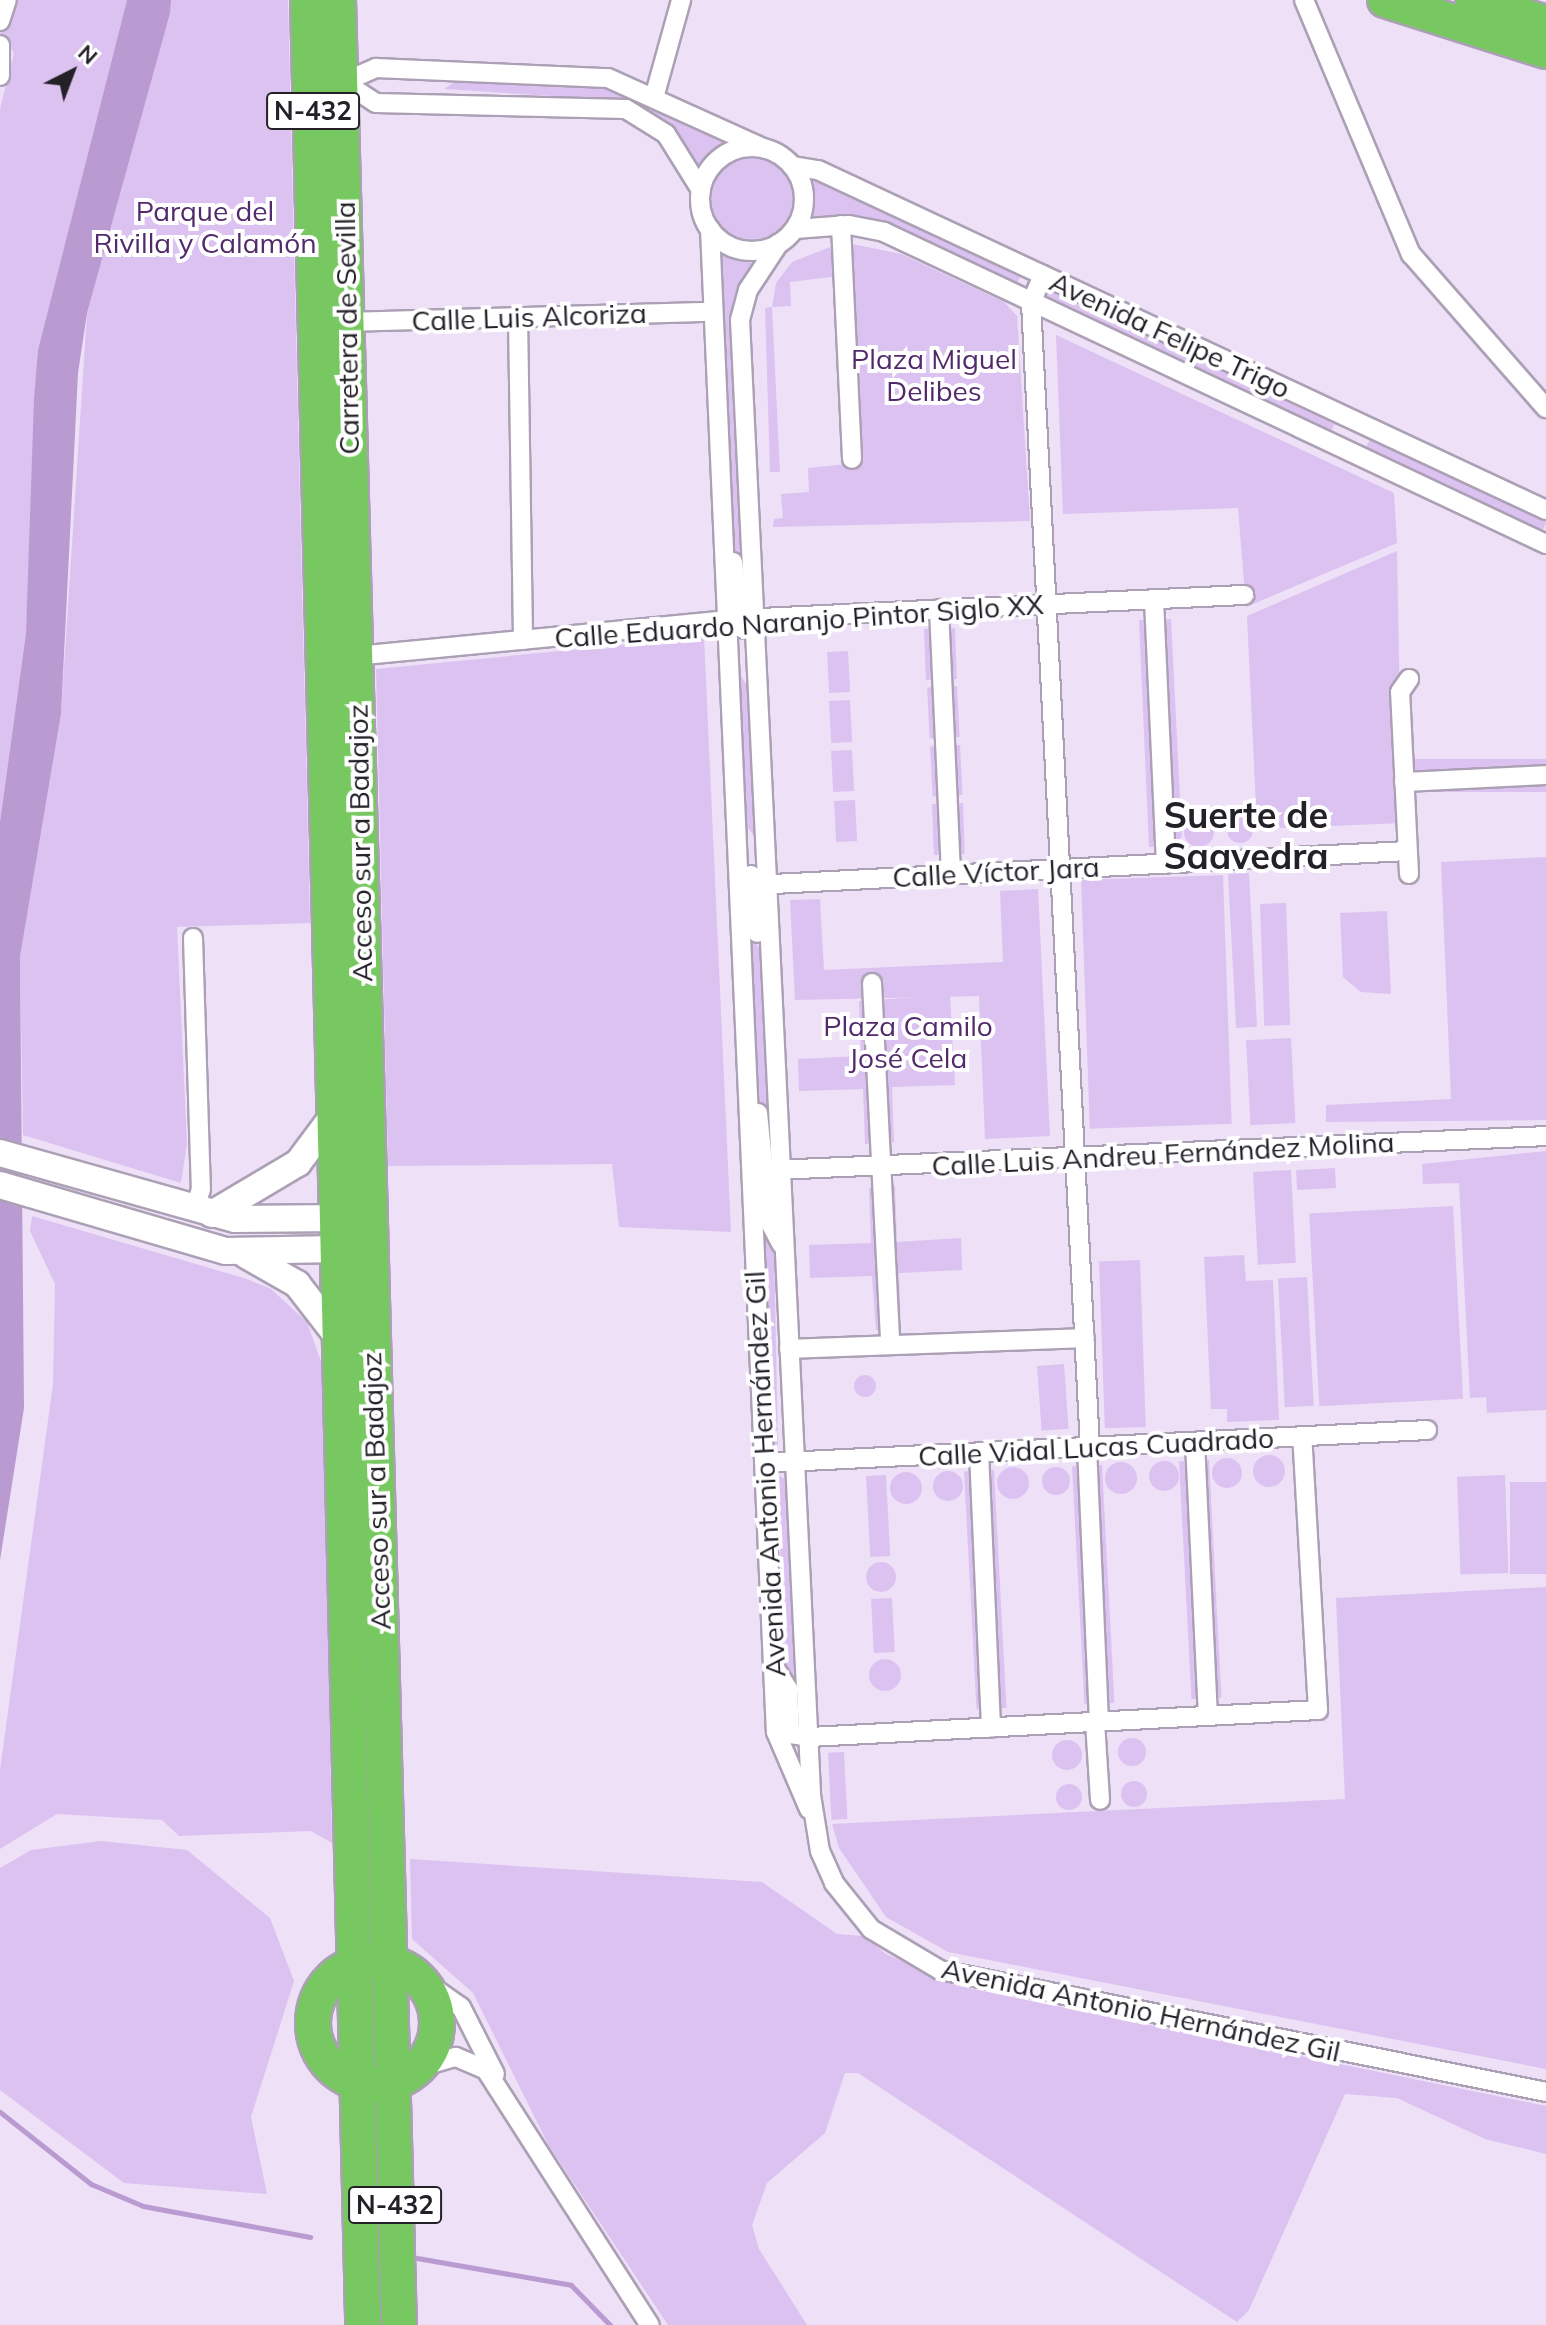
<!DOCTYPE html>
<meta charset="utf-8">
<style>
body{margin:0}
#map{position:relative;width:1546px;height:2325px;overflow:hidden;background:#ede0f7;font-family:Mulish,sans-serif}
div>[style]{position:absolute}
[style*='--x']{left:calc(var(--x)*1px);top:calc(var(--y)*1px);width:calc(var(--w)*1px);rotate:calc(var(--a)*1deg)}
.green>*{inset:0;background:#dcc2f1;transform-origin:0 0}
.round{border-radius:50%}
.water>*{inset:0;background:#b99ad1}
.stream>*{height:5px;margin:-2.5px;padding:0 2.5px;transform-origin:2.5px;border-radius:2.5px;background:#b99ad1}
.roads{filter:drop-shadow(2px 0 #aca0b5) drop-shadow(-2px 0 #aca0b5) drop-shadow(0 2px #aca0b5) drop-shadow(0 -2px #aca0b5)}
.street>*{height:18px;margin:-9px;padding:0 9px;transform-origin:9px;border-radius:9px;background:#fff}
.street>.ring{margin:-9px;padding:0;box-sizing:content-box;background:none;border:18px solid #fff;border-radius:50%}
.secondary>*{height:26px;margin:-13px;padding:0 13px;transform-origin:13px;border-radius:13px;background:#fff}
.highway>*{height:34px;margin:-17px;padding:0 17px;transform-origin:17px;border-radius:17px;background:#77c860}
.highway>.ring{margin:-17px;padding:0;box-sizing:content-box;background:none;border:34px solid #77c860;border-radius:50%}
span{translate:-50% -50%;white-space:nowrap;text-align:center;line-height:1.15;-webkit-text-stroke:8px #fff;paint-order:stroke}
.shield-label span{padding:2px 6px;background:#fff;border:2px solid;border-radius:6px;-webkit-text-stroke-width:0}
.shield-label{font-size:26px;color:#242028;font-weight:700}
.park-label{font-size:28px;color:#522a6c}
.street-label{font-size:28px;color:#242028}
.district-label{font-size:36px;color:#242028;font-weight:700}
.north{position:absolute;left:32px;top:32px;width:80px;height:80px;-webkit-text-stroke:6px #fff;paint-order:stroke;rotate:42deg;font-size:22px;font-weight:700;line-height:32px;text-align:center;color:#242028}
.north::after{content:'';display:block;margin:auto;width:28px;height:36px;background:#242028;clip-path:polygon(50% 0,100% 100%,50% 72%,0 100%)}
</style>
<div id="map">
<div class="green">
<i style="clip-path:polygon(0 0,127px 0,38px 350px,26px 633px,0 822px,0 109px,14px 53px,0 33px)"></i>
<i style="clip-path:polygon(171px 0,288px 0,310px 923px,177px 927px,187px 1143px,181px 1183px,23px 1135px,20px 957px,61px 714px,87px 313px)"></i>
<i style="clip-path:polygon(458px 80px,609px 86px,728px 140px,696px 169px,669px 125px,629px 101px,444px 89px)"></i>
<i class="round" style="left:711px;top:158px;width:84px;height:84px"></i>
<i style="clip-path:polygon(813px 179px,1021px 276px,1016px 285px,867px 219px,811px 222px)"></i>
<i style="clip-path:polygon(843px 242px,901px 254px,1004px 302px,1017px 316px,1030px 521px,773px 527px,774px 519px,783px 518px,781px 494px,809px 492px,808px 468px,848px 464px,839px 276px,790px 282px,791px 306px,772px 307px,780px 472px,770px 472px,765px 308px,772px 307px,776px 283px,792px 262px)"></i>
<i style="clip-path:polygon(718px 254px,753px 263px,732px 322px,742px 564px,732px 551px)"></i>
<i style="left:1049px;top:291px;width:315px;height:10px;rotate:25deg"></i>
<i style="clip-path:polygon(1056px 335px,1394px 493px,1397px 543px,1246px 607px,1238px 508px,1063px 514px)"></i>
<i style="left:1370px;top:439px;width:195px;height:10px;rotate:25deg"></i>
<i style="clip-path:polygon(1397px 551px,1402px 823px,1257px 829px,1247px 616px)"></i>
<i style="clip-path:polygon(1171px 619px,1182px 836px,1175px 846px,1149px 847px,1139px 620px)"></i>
<i style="left:955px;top:628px;width:51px;height:31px;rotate:88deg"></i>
<i style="clip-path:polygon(704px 637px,731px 1232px,619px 1227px,612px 1164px,388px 1166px,376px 669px)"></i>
<i style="left:848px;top:651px;width:41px;height:21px;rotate:87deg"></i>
<i style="clip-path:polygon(737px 670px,748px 687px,755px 837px,745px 824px)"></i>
<i style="left:957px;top:686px;width:51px;height:30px;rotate:87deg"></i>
<i style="left:850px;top:700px;width:42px;height:21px;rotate:87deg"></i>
<i style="left:960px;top:745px;width:50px;height:30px;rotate:87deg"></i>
<i style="left:852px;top:750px;width:41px;height:21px;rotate:87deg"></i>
<i style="left:1546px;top:759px;width:33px;height:141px;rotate:90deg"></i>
<i style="left:855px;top:800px;width:41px;height:21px;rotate:87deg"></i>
<i style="left:963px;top:803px;width:51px;height:31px;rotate:88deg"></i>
<i class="round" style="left:1227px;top:817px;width:26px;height:26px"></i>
<i class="round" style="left:1184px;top:817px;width:30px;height:30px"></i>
<i style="clip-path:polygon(1546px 857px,1546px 1120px,1326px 1122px,1326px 1105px,1451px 1099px,1441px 862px)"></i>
<i style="left:1249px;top:873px;width:154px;height:21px;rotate:87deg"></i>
<i style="left:1223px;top:875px;width:249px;height:142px;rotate:88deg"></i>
<i style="clip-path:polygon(1038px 889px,1050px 1136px,985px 1139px,979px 996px,795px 1000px,790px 900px,820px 899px,824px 970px,1003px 962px,1000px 891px)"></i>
<i style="left:1286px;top:903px;width:122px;height:26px;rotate:88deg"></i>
<i style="clip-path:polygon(1387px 911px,1391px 994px,1361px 992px,1343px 977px,1340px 913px)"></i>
<i style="clip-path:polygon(749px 932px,760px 949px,768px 1115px,757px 1100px)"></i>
<i style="clip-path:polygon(950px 995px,955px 1085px,892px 1087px,894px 1142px,865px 1144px,863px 1089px,799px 1091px,798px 1059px,861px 1056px,859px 1001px)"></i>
<i style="left:1291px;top:1038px;width:85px;height:45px;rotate:87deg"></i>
<i style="clip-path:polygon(1546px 1151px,1546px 1410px,1487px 1413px,1486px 1397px,1470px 1398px,1459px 1183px,1423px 1184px,1422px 1164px)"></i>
<i style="left:1335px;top:1168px;width:20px;height:39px;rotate:87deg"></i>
<i style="left:1291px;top:1170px;width:93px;height:38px;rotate:87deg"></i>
<i style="clip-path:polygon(895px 1186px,897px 1242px,961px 1238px,962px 1270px,899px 1273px,901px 1329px,876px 1330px,872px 1276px,810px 1278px,809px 1245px,871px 1243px,869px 1188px)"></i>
<i style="left:1453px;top:1206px;width:193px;height:144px;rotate:87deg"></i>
<i style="clip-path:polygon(32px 1216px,247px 1279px,271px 1289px,307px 1322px,323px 1367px,332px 1843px,311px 1831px,179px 1836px,162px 1820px,57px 1814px,0 1849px,0 1770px,53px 1384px,55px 1284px,30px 1231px)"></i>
<i style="clip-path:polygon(763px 1226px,774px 1241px,778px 1449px,773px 1445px)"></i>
<i style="clip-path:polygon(1244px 1255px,1246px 1281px,1273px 1280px,1279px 1420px,1227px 1422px,1227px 1409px,1211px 1409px,1204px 1257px)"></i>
<i style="left:1140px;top:1260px;width:167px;height:41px;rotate:88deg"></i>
<i style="left:1307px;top:1277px;width:129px;height:29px;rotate:87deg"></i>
<i style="left:1064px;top:1364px;width:65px;height:27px;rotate:86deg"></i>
<i class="round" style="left:854px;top:1375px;width:22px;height:22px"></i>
<i class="round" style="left:1253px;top:1455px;width:32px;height:32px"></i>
<i class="round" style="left:1212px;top:1458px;width:30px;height:30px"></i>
<i style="left:1209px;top:1460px;width:238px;height:30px;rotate:87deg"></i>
<i class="round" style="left:1149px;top:1461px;width:30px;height:30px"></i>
<i class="round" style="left:1105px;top:1462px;width:32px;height:32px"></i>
<i style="left:1102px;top:1465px;width:238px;height:30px;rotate:87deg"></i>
<i class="round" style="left:1042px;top:1467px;width:28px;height:28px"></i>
<i class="round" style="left:997px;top:1467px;width:32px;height:32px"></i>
<i style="left:994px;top:1470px;width:238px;height:30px;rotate:87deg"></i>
<i class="round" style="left:933px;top:1471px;width:30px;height:30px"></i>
<i class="round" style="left:890px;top:1472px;width:32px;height:32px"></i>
<i style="clip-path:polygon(778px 1475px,785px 1479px,795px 1690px,784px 1674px)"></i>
<i style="left:886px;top:1475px;width:81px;height:20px;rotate:87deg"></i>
<i style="left:1505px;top:1475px;width:98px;height:48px;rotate:88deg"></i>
<i style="left:1546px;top:1482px;width:92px;height:36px;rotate:90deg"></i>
<i class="round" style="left:866px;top:1562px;width:30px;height:30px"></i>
<i style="clip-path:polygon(1546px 1587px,1546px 2069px,948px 1952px,886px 1917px,839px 1848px,832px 1824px,1345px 1799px,1336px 1598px)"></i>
<i style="left:892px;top:1598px;width:54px;height:21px;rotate:87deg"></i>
<i class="round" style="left:869px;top:1659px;width:32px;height:32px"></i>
<i class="round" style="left:1118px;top:1738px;width:28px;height:28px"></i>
<i class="round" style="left:1052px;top:1740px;width:30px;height:30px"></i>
<i style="left:844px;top:1752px;width:67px;height:16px;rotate:87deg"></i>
<i class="round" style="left:1121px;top:1781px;width:26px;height:26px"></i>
<i class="round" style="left:1056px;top:1784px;width:26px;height:26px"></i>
<i style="clip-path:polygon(101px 1841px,187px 1850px,270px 1918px,294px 1981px,251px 2117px,267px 2194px,124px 2183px,0 2090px,0 1868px,31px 1850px)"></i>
<i style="clip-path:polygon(410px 1859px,762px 1882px,837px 1934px,864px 1936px,886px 1954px,958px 1986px,1546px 2106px,1546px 2154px,1485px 2139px,1397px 2098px,1345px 2094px,1249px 2310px,1237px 2322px,858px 2073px,845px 2073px,825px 2133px,767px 2183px,752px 2225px,759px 2249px,807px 2325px,668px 2325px,549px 2146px,473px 1993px,412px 1939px)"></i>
</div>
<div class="water">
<i style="clip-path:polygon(127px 0,171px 0,170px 13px,87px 313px,78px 373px,61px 714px,20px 957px,24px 1408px,0 1560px,0 822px,26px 633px,34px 399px,38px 350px)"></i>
</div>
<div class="stream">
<i style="--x:0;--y:2112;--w:116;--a:38.4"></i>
<i style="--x:91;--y:2184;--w:56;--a:22.9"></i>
<i style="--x:143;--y:2206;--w:170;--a:10.5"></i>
<i style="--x:417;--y:2258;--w:156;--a:9.9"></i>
<i style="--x:571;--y:2285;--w:56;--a:45.7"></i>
</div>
<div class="roads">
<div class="street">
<i style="--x:1304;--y:0;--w:276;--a:67.2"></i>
<i style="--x:1411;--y:254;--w:205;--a:48.8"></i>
<i style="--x:0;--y:21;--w:22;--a:-72"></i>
<i style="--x:0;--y:45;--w:31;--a:90"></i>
<i style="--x:339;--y:79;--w:44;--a:33"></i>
<i style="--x:376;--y:103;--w:250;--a:1.4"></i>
<i style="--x:626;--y:109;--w:47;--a:32"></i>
<i style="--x:666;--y:134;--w:66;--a:58"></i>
<i style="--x:337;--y:85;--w:43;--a:-23.6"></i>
<i style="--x:376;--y:68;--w:232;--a:2.5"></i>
<i style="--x:608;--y:78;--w:172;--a:24.3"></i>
<i style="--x:655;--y:94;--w:98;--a:-74.5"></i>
<i class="ring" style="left:700px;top:147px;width:86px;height:86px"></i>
<i style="--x:792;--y:166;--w:26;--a:9"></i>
<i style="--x:818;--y:170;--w:803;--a:25.03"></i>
<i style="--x:841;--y:225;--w:234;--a:87.3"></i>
<i style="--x:710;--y:229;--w:1504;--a:87.49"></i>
<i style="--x:776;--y:1732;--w:84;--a:66.8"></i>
<i style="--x:795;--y:229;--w:54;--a:-4.2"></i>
<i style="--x:849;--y:225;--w:36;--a:11"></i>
<i style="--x:884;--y:232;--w:732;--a:25.23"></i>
<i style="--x:779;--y:243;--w:56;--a:123.4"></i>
<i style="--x:748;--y:290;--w:31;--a:105"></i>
<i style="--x:740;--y:320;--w:1477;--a:87.24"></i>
<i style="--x:811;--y:1795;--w:57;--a:80.9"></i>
<i style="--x:820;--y:1851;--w:35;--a:66"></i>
<i style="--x:834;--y:1883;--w:59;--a:51.2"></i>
<i style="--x:871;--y:1929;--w:80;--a:30.7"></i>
<i style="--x:940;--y:1970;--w:618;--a:11.38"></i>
<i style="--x:1043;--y:275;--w:30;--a:113"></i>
<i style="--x:1031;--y:303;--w:1146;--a:87.05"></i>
<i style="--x:518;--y:318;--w:322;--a:89.1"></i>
<i style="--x:346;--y:322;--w:365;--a:-1.6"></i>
<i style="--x:733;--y:562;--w:67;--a:82.2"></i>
<i style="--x:1154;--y:600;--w:264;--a:87.4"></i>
<i style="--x:939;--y:609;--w:265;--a:87.4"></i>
<i style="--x:355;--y:656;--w:387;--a:-5.5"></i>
<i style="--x:740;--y:619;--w:505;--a:-2.73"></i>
<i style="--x:1404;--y:782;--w:142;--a:-2.8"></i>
<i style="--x:1409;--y:874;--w:182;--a:-92.8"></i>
<i style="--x:1400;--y:692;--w:16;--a:-55"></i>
<i style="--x:751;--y:875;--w:58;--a:84.1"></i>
<i style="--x:754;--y:885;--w:654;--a:-2.98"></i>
<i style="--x:193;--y:938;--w:251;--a:88.2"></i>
<i style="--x:201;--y:1189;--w:21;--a:107"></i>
<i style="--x:872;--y:983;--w:361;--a:87.1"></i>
<i style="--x:758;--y:1113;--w:109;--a:84.2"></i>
<i style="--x:769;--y:1221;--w:26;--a:62"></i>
<i style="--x:752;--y:1171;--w:795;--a:-2.52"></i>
<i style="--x:789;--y:1349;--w:296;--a:-2.1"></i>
<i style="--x:1195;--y:1442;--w:274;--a:87.3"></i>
<i style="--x:1087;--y:1447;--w:275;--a:87.5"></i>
<i style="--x:979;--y:1452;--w:276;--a:87.5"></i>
<i style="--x:765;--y:1463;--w:663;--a:-2.85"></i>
<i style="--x:775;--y:1668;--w:25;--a:58"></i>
<i style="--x:788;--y:1689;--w:43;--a:87.3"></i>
<i style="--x:1095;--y:1722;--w:78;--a:86.3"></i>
<i style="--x:776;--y:1732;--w:34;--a:8"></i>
<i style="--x:810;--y:1737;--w:509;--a:-3.04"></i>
<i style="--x:1318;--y:1710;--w:274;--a:-93.3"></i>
<i style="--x:414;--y:1974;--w:57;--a:35.1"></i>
<i style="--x:461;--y:2007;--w:75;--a:63.1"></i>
<i style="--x:420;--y:2067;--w:37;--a:-16"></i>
<i style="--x:456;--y:2057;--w:33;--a:23"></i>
<i style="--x:486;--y:2070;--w:303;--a:57.3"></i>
</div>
<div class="secondary">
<i style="--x:0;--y:1153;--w:244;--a:15.7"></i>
<i style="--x:235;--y:1219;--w:104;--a:-0.6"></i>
<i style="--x:339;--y:1218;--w:16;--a:30"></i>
<i style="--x:0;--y:1185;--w:235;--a:16.3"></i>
<i style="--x:226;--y:1251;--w:113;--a:-1"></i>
<i style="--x:339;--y:1249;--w:16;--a:-40"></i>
<i style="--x:212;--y:1214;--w:100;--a:-30.7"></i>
<i style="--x:298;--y:1163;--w:64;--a:-53.3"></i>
<i style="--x:246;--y:1255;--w:59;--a:29.6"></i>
<i style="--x:297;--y:1284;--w:73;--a:52.2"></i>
</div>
<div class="highway">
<i style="--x:308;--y:0;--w:2326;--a:88.64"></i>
<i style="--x:338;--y:0;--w:2326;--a:88.5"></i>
<i style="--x:1385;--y:0;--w:169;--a:17.6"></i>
<i style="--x:1473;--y:0;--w:77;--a:17.5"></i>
<i class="ring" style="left:313px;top:1961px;width:90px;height:90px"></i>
</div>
</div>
<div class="shield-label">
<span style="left:313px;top:111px">N-432</span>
<span style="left:395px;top:2205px">N-432</span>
</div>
<div class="park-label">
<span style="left:205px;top:227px">Parque del<br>Rivilla y Calamón</span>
<span style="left:934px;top:375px">Plaza Miguel<br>Delibes</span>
<span style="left:908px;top:1042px">Plaza Camilo<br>José Cela</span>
</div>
<div class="street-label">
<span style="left:529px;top:317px;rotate:-2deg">Calle Luis Alcoriza</span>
<span style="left:347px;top:328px;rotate:-91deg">Carretera de Sevilla</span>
<span style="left:1170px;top:335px;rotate:25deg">Avenida Felipe Trigo</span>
<span style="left:799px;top:621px;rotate:-4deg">Calle Eduardo Naranjo Pintor Siglo XX</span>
<span style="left:360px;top:843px;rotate:-91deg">Acceso sur a Badajoz</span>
<span style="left:996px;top:872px;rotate:-3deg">Calle Víctor Jara</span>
<span style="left:1163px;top:1154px;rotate:-3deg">Calle Luis Andreu Fernández Molina</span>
<span style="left:1096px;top:1447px;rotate:-3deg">Calle Vidal Lucas Cuadrado</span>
<span style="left:765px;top:1474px;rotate:-93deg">Avenida Antonio Hernández Gil</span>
<span style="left:376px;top:1491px;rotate:-92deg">Acceso sur a Badajoz</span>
<span style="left:1141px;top:2010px;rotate:12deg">Avenida Antonio Hernández Gil</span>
</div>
<div class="district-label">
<span style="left:1246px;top:835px">Suerte de<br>Saavedra</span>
</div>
<div class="north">N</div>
</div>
